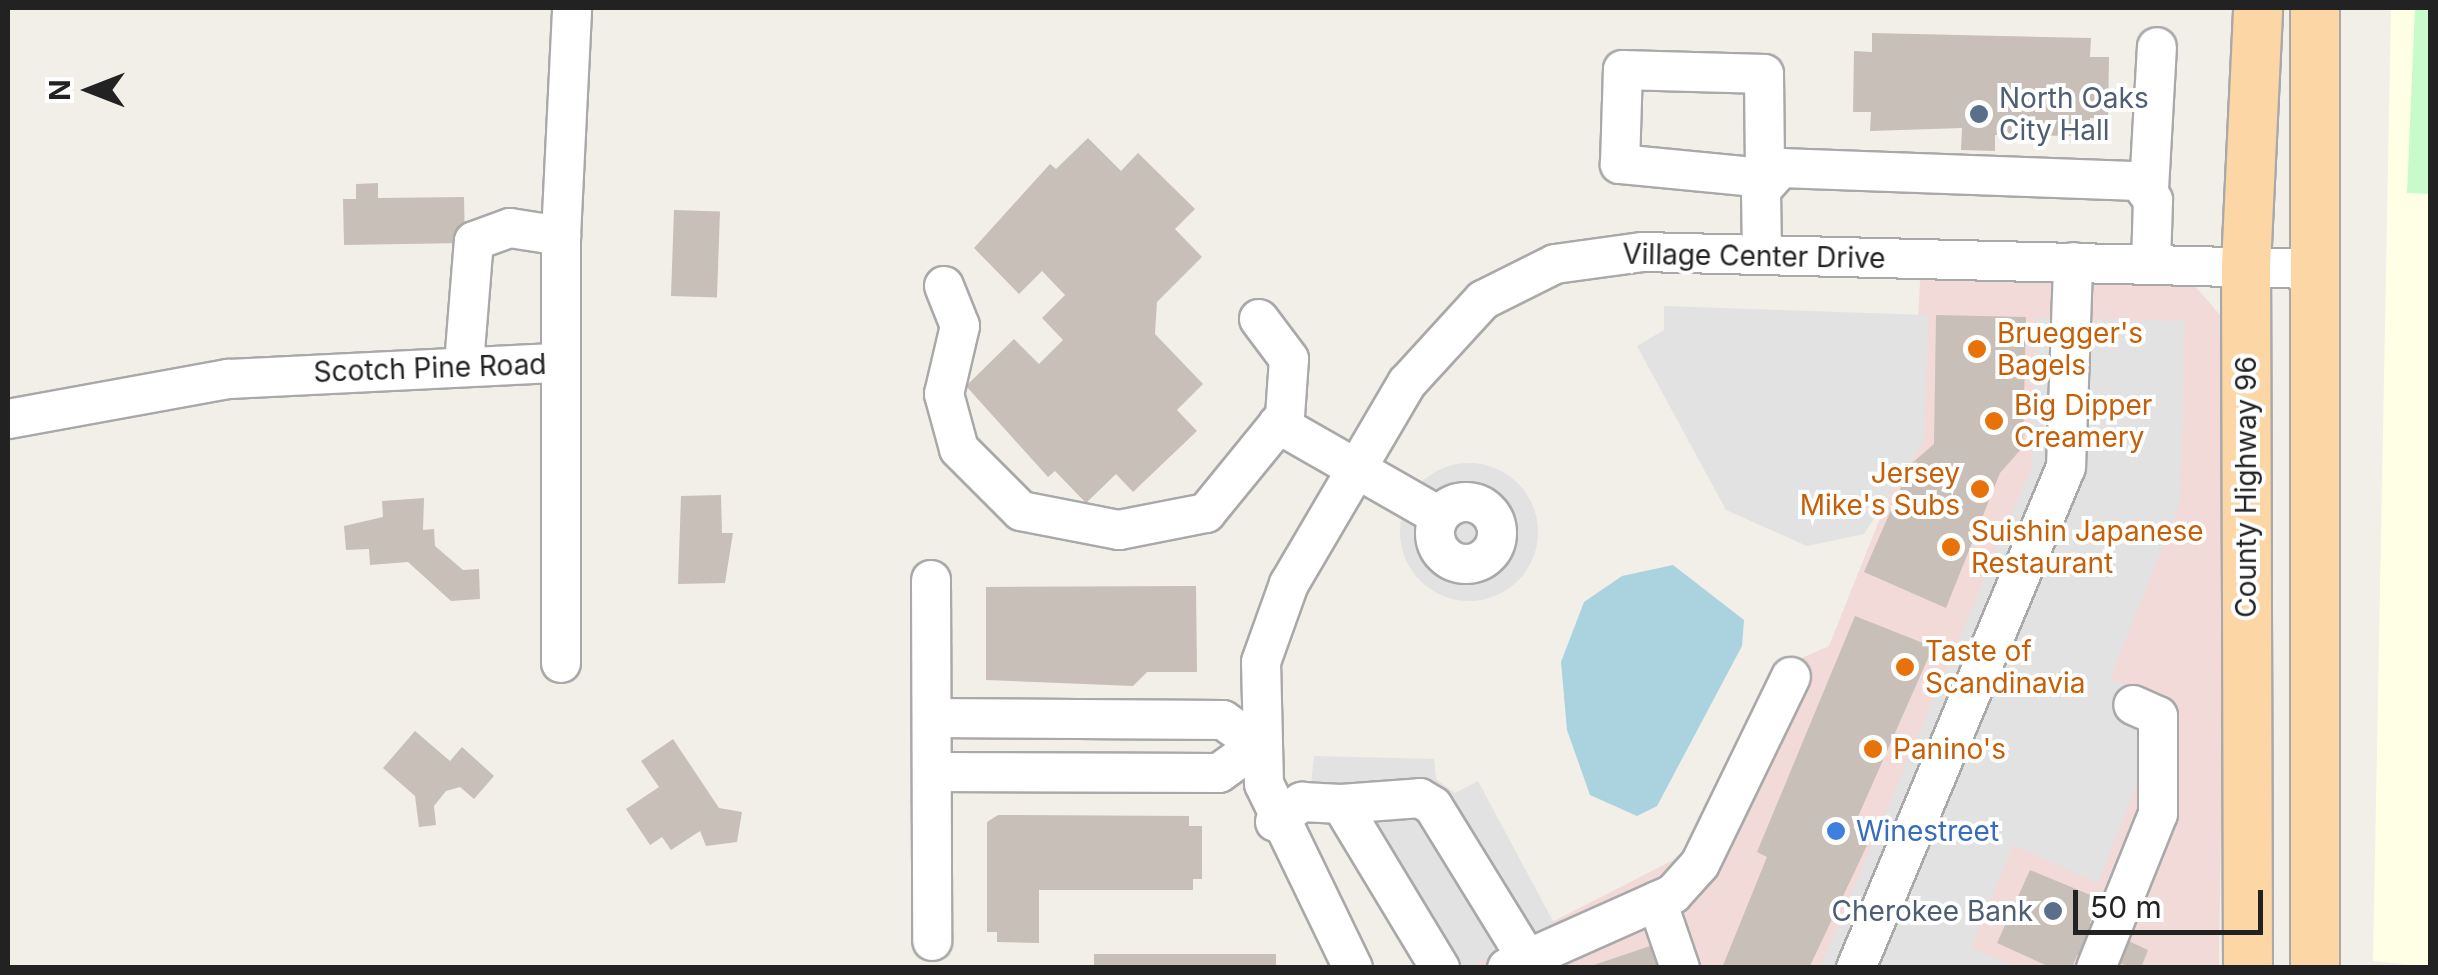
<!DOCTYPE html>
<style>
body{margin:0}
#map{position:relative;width:2438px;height:975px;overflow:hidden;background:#f2efe9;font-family:Inter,sans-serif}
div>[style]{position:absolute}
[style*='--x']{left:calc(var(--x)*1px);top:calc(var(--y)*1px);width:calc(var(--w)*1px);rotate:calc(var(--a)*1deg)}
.commercial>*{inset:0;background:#f2dad9}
.education>*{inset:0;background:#ffffe5}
.park>*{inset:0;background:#c8facc}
.parking>*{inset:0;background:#e2e2e2}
.round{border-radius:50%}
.water>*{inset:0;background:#aad3df}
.building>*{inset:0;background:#c7bfb8;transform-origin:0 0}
.roads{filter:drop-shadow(2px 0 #a9a9a9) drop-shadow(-2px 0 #a9a9a9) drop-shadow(0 2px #a9a9a9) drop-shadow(0 -2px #a9a9a9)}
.minor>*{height:38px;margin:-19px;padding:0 19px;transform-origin:19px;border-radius:19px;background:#fff}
.minor>.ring{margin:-19px;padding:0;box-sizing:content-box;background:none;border:38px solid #fff;border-radius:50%}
.major>*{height:48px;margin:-24px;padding:0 24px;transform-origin:24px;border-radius:24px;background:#fcd6a4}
.dots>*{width:28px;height:28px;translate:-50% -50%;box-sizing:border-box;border:5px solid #fff;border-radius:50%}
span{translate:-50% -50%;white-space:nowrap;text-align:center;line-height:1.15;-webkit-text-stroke:8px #fff;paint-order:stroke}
.service-label{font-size:28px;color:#4e5e75}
.left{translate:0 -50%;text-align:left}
.right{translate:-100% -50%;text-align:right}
.street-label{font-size:28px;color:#222}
.food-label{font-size:28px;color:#c56008}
.shop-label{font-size:28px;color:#366cbe}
.frame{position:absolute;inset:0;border:10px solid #222;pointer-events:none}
.north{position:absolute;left:40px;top:40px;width:100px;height:100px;-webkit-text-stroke:8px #fff;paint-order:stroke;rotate:270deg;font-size:28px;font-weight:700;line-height:40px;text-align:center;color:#222}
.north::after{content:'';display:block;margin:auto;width:35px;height:45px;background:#222;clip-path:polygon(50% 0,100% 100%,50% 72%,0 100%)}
.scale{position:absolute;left:2073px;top:890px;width:190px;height:45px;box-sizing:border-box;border:5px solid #222;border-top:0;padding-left:12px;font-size:30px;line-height:35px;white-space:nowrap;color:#222;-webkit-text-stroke:8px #fff;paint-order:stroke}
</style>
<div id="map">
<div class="commercial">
<i style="clip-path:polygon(1920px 280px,2195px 286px,2228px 324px,2219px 967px,1462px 968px,1689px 852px,1781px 667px,1829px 646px,1912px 438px)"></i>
</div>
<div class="education">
<i style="clip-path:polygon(2391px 8px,2430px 8px,2430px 967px,2373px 961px)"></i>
</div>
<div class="park">
<i style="clip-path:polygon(2415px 8px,2430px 8px,2430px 194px,2407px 193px)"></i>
</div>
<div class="parking">
<i style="clip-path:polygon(1664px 306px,1928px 315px,1924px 441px,1864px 534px,1807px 546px,1726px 510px,1637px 346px,1664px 330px)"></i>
<i style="clip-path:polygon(2036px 318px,2185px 321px,2180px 503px,2110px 679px,2168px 704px,2098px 883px,2013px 845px,1971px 948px,2017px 967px,1820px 968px,2031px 469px)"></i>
<i class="round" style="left:1400px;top:463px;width:138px;height:138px"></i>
<i style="clip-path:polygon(1314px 756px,1434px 759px,1436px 779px,1455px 793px,1478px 781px,1554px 923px,1472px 966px,1415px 967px,1311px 785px)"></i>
</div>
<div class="water">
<i style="clip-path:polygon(1673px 565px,1744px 620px,1742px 646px,1657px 806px,1637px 816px,1590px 795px,1567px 730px,1561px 662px,1584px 602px,1622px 576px)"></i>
</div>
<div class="building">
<i style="clip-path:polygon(1872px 33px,2091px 38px,2090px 57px,2109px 57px,2108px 118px,2090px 118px,2089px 136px,1995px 135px,1995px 151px,1961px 150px,1962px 128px,1870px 131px,1871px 112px,1853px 112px,1854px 51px,1872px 52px)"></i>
<i style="clip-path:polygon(1088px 138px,1121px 171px,1138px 153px,1195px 209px,1175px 229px,1202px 257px,1157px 302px,1155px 334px,1203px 384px,1177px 410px,1197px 431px,1133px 492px,1116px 474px,1086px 503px,1055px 471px,1048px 477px,966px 386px,1014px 339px,1039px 364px,1063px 340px,1042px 318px,1065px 295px,1042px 271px,1019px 294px,974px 248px,1050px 164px,1056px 169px)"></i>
<i style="clip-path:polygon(378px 183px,378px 198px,464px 197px,465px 243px,344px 245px,343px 199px,356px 199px,356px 184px)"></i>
<i style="left:674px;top:210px;width:46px;height:86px;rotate:2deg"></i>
<i style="clip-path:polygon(1936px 315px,2026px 317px,2023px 447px,2000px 473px,1946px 608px,1864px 572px,1911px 464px,1934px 444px)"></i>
<i style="clip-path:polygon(721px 495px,722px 533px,733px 533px,725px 583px,678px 584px,681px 496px)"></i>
<i style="clip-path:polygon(424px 498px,423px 530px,434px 529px,435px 546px,463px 570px,479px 569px,480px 599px,451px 601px,408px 562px,370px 565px,369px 549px,346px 550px,344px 526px,383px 517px,382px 501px)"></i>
<i style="clip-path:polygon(1196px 586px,1197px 672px,1147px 672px,1133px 686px,986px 680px,986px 587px)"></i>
<i style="clip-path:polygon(1855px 616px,1933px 647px,1853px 828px,1871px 837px,1809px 968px,1722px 968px,1767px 857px,1757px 852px)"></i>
<i style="clip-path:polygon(415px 731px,450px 761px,462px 747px,494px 776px,474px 799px,460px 787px,446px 791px,434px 806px,436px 825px,419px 827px,415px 796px,383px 768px)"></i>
<i style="clip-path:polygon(673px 739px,719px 808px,742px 812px,737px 842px,706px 846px,700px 831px,671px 850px,662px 837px,650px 845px,626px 809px,659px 787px,641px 761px)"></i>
<i style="clip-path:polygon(998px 815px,1189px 816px,1189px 826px,1202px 826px,1202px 879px,1193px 879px,1193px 890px,1039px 890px,1039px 943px,997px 942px,997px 932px,987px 932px,987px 822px)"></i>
<i style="clip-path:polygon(2030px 870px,2100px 899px,2090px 923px,2148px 950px,2141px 968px,2077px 955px,2072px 968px,2052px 968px,1997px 943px)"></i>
<i style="clip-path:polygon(1656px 944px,1664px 968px,1588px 968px,1588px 967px)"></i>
<i style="left:1094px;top:954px;width:182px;height:14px"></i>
</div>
<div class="roads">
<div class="minor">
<i style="--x:1623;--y:70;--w:141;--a:1.6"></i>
<i style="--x:1764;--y:74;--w:104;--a:89.4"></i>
<i style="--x:1765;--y:178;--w:146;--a:-174.5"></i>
<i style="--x:1620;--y:164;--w:94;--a:-88.2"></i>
<i style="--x:2149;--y:189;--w:142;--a:-86.8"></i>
<i style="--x:1762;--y:255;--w:65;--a:-90.9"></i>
<i style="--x:1761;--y:190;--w:30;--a:-48"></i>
<i style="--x:1781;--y:168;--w:358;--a:2.1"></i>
<i style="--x:2139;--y:181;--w:24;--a:54"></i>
<i style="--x:2153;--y:200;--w:64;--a:91.8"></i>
<i style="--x:944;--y:286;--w:43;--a:68.2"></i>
<i style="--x:960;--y:326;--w:70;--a:103.2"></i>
<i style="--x:944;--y:394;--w:57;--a:74.7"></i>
<i style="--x:959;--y:449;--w:88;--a:45"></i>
<i style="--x:1021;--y:511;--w:100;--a:11"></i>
<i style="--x:1119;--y:530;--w:89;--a:-11.1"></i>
<i style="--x:1206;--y:513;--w:125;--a:-50.8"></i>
<i style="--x:1285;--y:416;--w:57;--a:-86"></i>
<i style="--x:1289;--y:359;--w:50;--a:-126.9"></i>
<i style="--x:464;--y:364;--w:123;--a:-85.4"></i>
<i style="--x:474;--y:241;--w:38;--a:-20"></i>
<i style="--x:510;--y:228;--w:52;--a:8.9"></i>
<i style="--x:8;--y:419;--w:224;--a:-10.3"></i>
<i style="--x:228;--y:379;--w:333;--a:-2.8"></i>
<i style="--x:1278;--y:424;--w:185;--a:29.7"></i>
<i class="ring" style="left:1435px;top:502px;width:24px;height:24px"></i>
<i style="--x:931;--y:580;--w:361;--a:89.8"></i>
<i style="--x:561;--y:663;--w:427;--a:-90"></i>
<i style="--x:561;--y:236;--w:228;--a:-87.2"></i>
<i style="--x:932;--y:772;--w:287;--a:0.2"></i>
<i style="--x:1219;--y:773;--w:48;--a:-35.7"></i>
<i style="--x:1258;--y:745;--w:43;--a:-144.5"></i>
<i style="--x:1223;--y:720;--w:290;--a:-179.6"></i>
<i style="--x:1341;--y:804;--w:79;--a:-4.3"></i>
<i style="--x:1420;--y:798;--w:15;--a:32"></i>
<i style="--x:1433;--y:806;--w:180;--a:58.4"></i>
<i style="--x:1275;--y:822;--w:34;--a:-37"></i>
<i style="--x:1302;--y:802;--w:39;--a:3"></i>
<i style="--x:1341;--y:804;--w:192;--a:58.9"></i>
<i style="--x:1657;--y:901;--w:71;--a:71.1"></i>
<i style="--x:1353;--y:968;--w:204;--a:-115.8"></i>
<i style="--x:1264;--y:784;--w:122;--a:-91.4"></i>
<i style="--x:1261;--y:662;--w:83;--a:-70.3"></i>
<i style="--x:1289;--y:584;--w:233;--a:-59.6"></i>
<i style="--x:1407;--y:383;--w:113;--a:-47.5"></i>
<i style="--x:1483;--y:300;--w:80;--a:-26.6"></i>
<i style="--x:1555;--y:264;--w:89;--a:-7.8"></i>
<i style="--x:1643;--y:252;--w:669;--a:1.46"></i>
<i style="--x:1507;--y:968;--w:182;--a:-24"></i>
<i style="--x:1673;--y:894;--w:40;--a:-48"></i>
<i style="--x:1700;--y:864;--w:208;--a:-64.1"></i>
<i style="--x:1856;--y:968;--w:543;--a:-67.26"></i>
<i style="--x:2066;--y:467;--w:205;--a:-88"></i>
<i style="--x:2096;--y:968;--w:166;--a:-68.1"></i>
<i style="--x:2158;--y:814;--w:98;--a:-90"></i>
<i style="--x:2158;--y:716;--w:27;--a:-156"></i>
</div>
<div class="major">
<i style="--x:2248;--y:968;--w:702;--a:-90.16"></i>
<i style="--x:2246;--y:266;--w:258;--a:-87.3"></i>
<i style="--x:2315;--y:968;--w:960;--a:-90"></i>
</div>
</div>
<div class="dots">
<i style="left:1979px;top:114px;background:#5c6f8a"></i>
<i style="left:1977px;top:349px;background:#e8710a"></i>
<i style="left:1994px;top:421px;background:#e8710a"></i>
<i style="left:1980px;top:489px;background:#e8710a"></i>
<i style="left:1951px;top:547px;background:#e8710a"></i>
<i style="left:1905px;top:667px;background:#e8710a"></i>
<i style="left:1873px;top:749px;background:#e8710a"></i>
<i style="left:1836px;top:831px;background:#3f7fe0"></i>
<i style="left:2053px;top:911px;background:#5c6f8a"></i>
</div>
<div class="service-label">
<span class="left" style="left:1999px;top:114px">North Oaks<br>City Hall</span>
<span class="right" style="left:2033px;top:911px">Cherokee Bank</span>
</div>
<div class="street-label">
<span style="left:1754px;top:256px;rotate:1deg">Village Center Drive</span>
<span style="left:430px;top:368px;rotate:-2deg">Scotch Pine Road</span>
<span style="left:2246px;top:487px;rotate:-90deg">County Highway 96</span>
</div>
<div class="food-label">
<span class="left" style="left:1997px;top:349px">Bruegger's<br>Bagels</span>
<span class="left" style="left:2014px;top:421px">Big Dipper<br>Creamery</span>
<span class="right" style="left:1960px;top:489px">Jersey<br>Mike's Subs</span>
<span class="left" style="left:1971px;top:547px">Suishin Japanese<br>Restaurant</span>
<span class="left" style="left:1925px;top:667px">Taste of<br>Scandinavia</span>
<span class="left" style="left:1893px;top:749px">Panino's</span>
</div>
<div class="shop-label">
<span class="left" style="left:1856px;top:831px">Winestreet</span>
</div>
<div class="frame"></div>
<div class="north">N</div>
<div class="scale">50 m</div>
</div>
